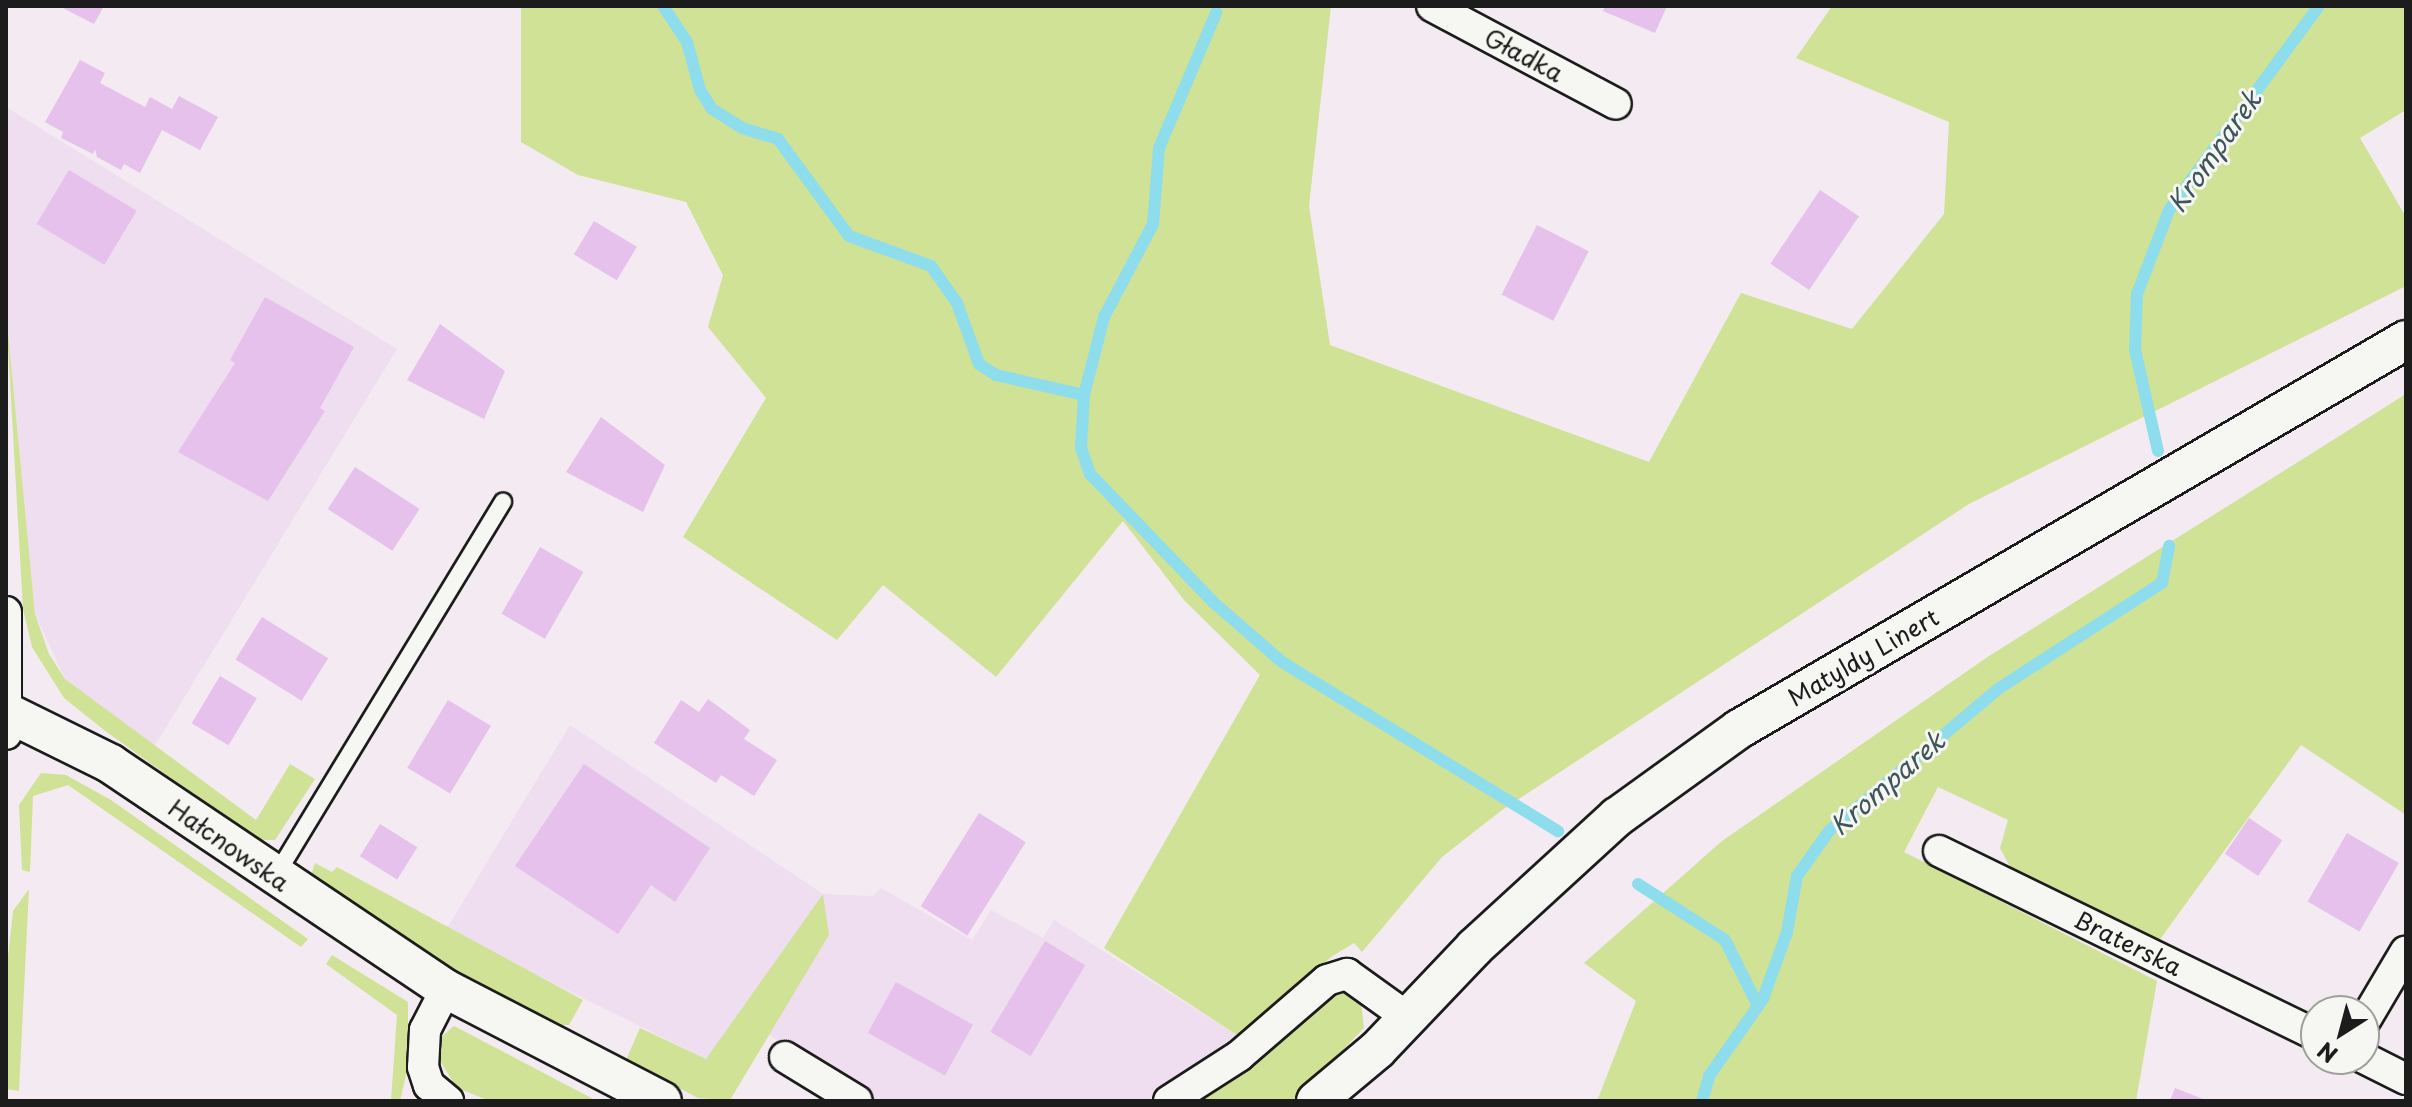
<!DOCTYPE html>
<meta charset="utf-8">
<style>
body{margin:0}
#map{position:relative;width:2412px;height:1107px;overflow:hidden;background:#f3ebf1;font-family:"Playpen Sans",sans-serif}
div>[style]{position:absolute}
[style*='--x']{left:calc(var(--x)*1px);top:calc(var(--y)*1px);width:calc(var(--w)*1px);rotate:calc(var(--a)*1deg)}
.built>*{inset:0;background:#efdeef}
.green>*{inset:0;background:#cfe296}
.stream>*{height:12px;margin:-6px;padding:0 6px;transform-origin:6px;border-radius:6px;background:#8edded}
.building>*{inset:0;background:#e5c1eb;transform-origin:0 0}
.roads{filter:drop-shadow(2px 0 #1c1c1c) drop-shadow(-2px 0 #1c1c1c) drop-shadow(0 2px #1c1c1c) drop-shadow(0 -2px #1c1c1c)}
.service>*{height:16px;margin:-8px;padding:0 8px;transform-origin:8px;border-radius:8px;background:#f6f6f2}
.minor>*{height:30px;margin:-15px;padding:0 15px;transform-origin:15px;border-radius:15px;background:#f6f6f2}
.tertiary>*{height:38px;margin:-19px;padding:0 19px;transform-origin:19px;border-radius:19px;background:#f6f6f2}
span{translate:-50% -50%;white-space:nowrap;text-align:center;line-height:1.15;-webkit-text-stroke:6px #f6f6f2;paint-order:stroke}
.street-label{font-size:24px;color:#1c1c1c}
.water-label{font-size:26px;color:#3e565b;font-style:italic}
.frame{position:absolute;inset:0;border:8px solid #1c1c1c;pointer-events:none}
.north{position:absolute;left:2300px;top:995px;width:80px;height:80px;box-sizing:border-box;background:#f6f6f2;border:2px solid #9f9f9c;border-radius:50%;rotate:216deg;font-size:22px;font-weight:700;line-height:32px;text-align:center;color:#1c1c1c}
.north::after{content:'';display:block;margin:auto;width:28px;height:36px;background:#1c1c1c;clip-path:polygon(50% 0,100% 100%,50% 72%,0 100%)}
</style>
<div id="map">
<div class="built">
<i style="clip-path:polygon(6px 107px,397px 349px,154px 747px,65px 679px,35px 614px,6px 311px)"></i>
<i style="clip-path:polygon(570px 725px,823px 894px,873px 896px,881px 888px,972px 940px,991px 910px,1043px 938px,1054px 920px,1243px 1039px,1152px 1101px,875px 1101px,769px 1035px,742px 1077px,446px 930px)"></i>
</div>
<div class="green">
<i style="clip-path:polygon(521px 6px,1331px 6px,1309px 206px,1330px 345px,1649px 462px,1741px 293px,1852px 329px,1944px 214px,1949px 122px,1796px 58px,1832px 6px,2406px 6px,2406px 110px,2360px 138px,2406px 217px,2406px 286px,1969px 504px,1502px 810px,1442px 857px,1362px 952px,1354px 943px,1331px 957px,1243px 1039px,1104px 948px,1260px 675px,1184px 600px,1123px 521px,996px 677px,883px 585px,837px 640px,683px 537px,766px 398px,708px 327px,723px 275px,686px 202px,578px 175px,521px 142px)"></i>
<i style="clip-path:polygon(6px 311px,35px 614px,49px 654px,65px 679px,256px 820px,290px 764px,315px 779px,275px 840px,257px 840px,104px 730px,64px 698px,32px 647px,23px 609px)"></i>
<i style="clip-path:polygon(2406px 394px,2406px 815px,2301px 745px,2158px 942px,2015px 876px,2000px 848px,2008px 820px,1938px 787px,1904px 852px,2157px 981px,2136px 1101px,1597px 1101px,1636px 1001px,1584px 963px,1722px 841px,1989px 656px)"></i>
<i style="clip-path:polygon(41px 773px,66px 775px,111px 800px,308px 939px,301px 947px,68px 785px,33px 796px,30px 872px,22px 870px,19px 805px)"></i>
<i style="clip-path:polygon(315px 863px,332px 872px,337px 867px,583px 1000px,569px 1025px,556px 1025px,416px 950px,310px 879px)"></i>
<i style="clip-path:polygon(29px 889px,19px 1091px,6px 1089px,6px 976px,13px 911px)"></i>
<i style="clip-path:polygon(823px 894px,829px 935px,730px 1100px,698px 1098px,626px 1060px,640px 1028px,706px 1059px)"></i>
<i style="clip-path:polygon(332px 955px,408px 1002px,408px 1066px,400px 1101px,391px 1101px,397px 1015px,326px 964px)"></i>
<i style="clip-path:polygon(1342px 990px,1361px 1001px,1364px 1028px,1294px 1101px,1188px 1101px)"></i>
<i style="clip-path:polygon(454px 1026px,597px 1101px,490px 1101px,457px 1088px,438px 1058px,441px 1037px)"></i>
</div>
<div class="stream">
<i style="--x:663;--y:6;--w:43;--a:56.3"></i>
<i style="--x:687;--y:42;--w:50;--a:74.8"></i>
<i style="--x:700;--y:90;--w:22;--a:58"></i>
<i style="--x:712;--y:109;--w:36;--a:32"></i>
<i style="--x:742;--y:128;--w:38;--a:17"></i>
<i style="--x:778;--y:139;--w:120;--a:53.8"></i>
<i style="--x:849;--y:236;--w:87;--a:20.1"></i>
<i style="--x:931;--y:266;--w:45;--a:54.9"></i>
<i style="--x:957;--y:303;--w:65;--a:70.2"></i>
<i style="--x:979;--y:364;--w:20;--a:33"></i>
<i style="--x:996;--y:375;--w:90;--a:12.8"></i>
<i style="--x:1084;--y:395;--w:53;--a:93.2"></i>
<i style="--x:1081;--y:448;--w:28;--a:71"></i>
<i style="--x:1090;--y:474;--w:178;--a:46.1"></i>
<i style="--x:1213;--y:602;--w:91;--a:41"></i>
<i style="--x:1282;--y:662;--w:324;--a:31.5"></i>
<i style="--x:1084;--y:395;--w:81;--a:-75.6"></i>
<i style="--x:1104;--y:317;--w:105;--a:-62.2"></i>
<i style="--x:1153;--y:224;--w:76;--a:-85.5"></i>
<i style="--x:1159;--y:148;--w:147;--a:-67.1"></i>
<i style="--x:2158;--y:451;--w:104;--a:-102.8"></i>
<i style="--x:2135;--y:350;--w:56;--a:-88"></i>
<i style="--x:2137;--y:294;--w:90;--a:-69.1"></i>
<i style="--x:2169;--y:210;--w:253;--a:-53.7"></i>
<i style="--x:1638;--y:884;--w:103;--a:32.8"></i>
<i style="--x:1725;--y:940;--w:74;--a:63.4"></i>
<i style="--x:1702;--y:1101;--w:26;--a:-74"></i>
<i style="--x:1709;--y:1076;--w:94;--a:-55"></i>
<i style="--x:1763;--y:999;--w:71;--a:-70.3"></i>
<i style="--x:1787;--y:932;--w:57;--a:-79.9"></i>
<i style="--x:1797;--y:876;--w:55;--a:-54.6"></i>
<i style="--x:1829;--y:831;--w:221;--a:-40"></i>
<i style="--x:1998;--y:689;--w:195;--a:-32.9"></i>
<i style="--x:2162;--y:583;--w:38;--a:-79"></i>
</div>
<div class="building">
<i style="clip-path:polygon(59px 6px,104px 6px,94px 24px)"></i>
<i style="clip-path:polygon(1605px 6px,1667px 6px,1655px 33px,1603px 11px)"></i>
<i style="clip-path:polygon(80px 60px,105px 73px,100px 83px,145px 107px,150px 97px,172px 109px,179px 96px,218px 117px,200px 150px,162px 130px,140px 173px,124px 164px,121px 170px,97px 157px,95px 149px,93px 154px,61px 138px,63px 132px,45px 122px)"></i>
<i style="left:69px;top:170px;width:79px;height:63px;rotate:31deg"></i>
<i style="left:1820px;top:190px;width:47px;height:89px;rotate:34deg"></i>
<i style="left:594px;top:221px;width:50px;height:39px;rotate:31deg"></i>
<i style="left:1537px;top:225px;width:58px;height:78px;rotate:27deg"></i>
<i style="clip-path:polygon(265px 297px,354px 347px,320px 408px,325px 411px,268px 501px,178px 452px,235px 363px,230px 360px)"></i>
<i style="clip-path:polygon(440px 324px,505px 371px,484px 419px,407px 380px)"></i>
<i style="clip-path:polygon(601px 417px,665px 465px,643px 512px,566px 472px)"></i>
<i style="left:355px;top:467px;width:77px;height:50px;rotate:33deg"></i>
<i style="left:540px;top:547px;width:50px;height:77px;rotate:30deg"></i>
<i style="left:262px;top:617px;width:78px;height:50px;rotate:32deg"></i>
<i style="left:220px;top:676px;width:43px;height:55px;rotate:31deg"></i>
<i style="clip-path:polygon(708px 699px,750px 730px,744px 739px,777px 760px,754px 796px,721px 775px,716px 783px,654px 743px,681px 700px,699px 712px)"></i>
<i style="left:448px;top:700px;width:50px;height:79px;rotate:31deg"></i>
<i style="clip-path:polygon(584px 764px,710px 848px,675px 902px,651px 885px,618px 934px,515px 866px)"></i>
<i style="left:979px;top:813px;width:55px;height:110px;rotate:32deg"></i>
<i style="left:2249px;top:818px;width:40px;height:43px;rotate:34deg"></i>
<i style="left:380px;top:824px;width:44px;height:38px;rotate:32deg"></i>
<i style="left:2347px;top:833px;width:60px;height:79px;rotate:30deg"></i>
<i style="left:1045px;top:941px;width:47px;height:106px;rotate:31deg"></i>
<i style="left:896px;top:982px;width:88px;height:58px;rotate:29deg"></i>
<i style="clip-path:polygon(2175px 1088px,2208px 1101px,2170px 1101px)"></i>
</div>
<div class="roads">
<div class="service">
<i style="--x:276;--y:875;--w:437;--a:-58.7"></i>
</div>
<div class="minor">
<i style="--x:1432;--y:6;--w:208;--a:28"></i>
<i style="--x:6;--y:612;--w:122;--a:90"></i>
<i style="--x:1939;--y:851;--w:420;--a:26"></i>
<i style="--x:446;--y:989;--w:46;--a:117.1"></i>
<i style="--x:425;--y:1030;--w:37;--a:93"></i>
<i style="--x:423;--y:1067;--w:19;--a:72"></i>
<i style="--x:429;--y:1085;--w:25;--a:40"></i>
<i style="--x:2364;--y:1022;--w:82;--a:-59.4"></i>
<i style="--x:785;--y:1057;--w:84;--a:31.4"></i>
<i style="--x:2364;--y:1058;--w:47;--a:26.6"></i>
<i style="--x:1169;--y:1101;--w:83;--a:-32.7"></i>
<i style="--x:1239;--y:1056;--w:116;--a:-40.8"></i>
<i style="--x:1327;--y:980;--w:21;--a:-17"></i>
<i style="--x:1347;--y:974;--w:74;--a:35.6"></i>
</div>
<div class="tertiary">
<i style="--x:6;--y:712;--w:117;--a:26.3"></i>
<i style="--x:111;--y:764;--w:404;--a:33.9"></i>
<i style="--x:446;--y:989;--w:243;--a:27.4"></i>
<i style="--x:1316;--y:1101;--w:80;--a:-39.9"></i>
<i style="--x:1377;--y:1050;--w:142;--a:-46.4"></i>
<i style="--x:1475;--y:947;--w:193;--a:-42.5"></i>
<i style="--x:1617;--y:817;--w:150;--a:-35.8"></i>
<i style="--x:1739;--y:729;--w:772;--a:-30.25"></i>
</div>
</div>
<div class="street-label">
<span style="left:1524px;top:55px;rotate:28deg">Gładka</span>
<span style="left:1863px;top:657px;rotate:-30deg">Matyldy Linert</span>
<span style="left:229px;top:845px;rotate:35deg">Hałcnowska</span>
<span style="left:2128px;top:943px;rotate:26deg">Braterska</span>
</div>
<div class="water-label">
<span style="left:2214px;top:151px;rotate:-55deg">Kromparek</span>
<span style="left:1887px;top:783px;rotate:-41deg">Kromparek</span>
</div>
<div class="frame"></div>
<div class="north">N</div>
</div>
